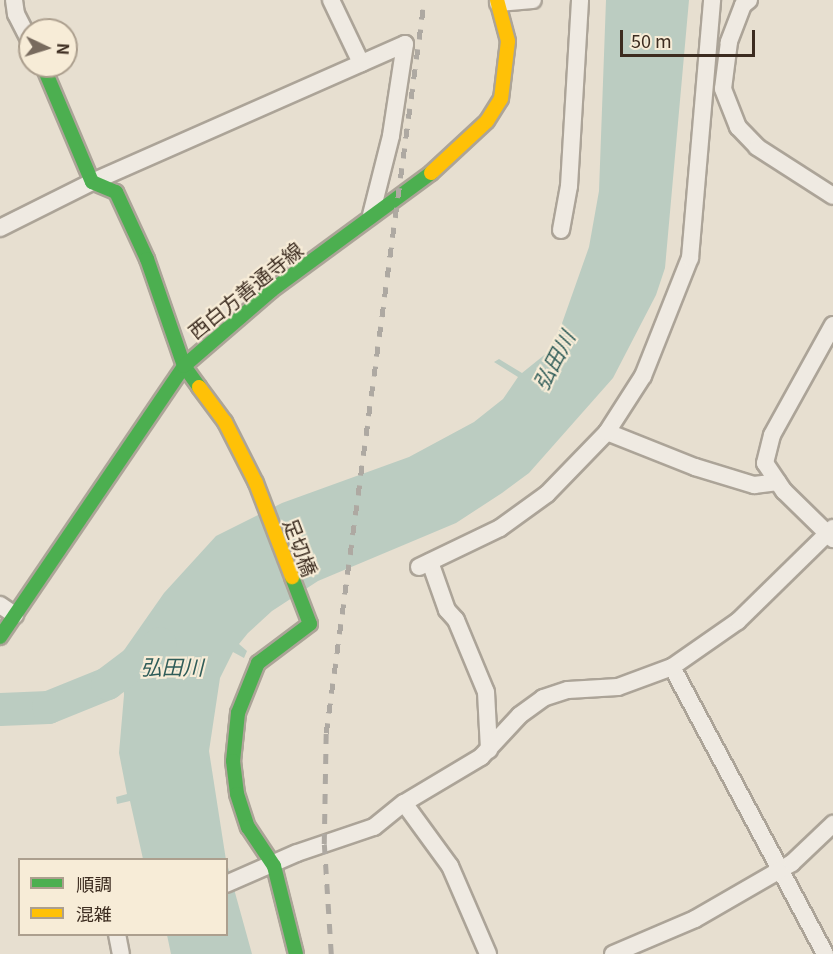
<!DOCTYPE html>
<meta charset="utf-8">
<style>
body{margin:0}
#map{position:relative;width:833px;height:954px;overflow:hidden;background:#e7dfd0;font-family:Georgia,"Noto Sans JP",serif}
div>[style]{position:absolute}
[style*='--x']{left:calc(var(--x)*1px);top:calc(var(--y)*1px);width:calc(var(--w)*1px);rotate:calc(var(--a)*1deg)}
.water>*{inset:0;background:#bbccc1}
.river>*{height:33px;margin:-16.5px;padding:0 16.5px;transform-origin:16.5px;border-radius:16.5px;background:#bbccc1}
.roads{filter:drop-shadow(2px 0 #aca498) drop-shadow(-2px 0 #aca498) drop-shadow(0 2px #aca498) drop-shadow(0 -2px #aca498)}
.street>*{height:16px;margin:-8px;padding:0 8px;transform-origin:8px;border-radius:8px;background:#efeae2}
.fast>*{height:14px;margin:-7px;padding:0 7px;transform-origin:7px;border-radius:7px;background:#4caf50}
.slow>*{height:14px;margin:-7px;padding:0 7px;transform-origin:7px;border-radius:7px;background:#ffc107}
.rail>*{height:4.5px;margin-top:-2.25px;transform-origin:0;background:repeating-linear-gradient(90deg,#aea9a2 0 10px,transparent 0 20px)}
span{translate:-50% -50%;white-space:nowrap;text-align:center;line-height:1.15;-webkit-text-stroke:4.5px #f7ecd7;paint-order:stroke}
.street-label{font-size:20px;color:#3c2c20}
.water-label{font-size:21px;color:#2f5c58;font-style:italic}
.legend{position:absolute;left:18px;top:858px;width:210px;height:78px;box-sizing:border-box;background:#f7ecd7;border:2px solid #ac9f8e;margin:0;padding:8px 10px;list-style:none;font-size:18px;color:#3c2c20}
.legend li{display:flex;align-items:center;gap:12px;height:30px}
.legend b{width:30px;border:2px solid #ac9f8e}
.north{position:absolute;left:18px;top:18px;width:60px;height:60px;box-sizing:border-box;background:#f7ecd7;border:2px solid #ac9f8e;border-radius:50%;rotate:94deg;font-size:16px;font-weight:700;line-height:24px;text-align:center;color:#3c2c20}
.north::after{content:'';display:block;margin:auto;width:21px;height:27px;background:#786b5e;clip-path:polygon(50% 0,100% 100%,50% 72%,0 100%)}
.scale{position:absolute;left:620px;top:30px;width:135px;height:27px;box-sizing:border-box;border:3px solid #3c2c20;border-top:0;padding-left:8px;font-size:18px;line-height:21px;white-space:nowrap;color:#3c2c20;-webkit-text-stroke:4px #f7ecd7;paint-order:stroke}
</style>
<div id="map">
<div class="water">
<i style="clip-path:polygon(606px 0,689px 0,665px 268px,656px 295px,613px 378px,529px 473px,502px 493px,456px 523px,318px 581px,272px 611px,248px 633px,239px 644px,247px 651px,244px 658px,233px 652px,220px 678px,209px 751px,226px 860px,143px 859px,130px 801px,117px 804px,116px 797px,127px 794px,119px 753px,124px 695px,122px 653px,164px 593px,216px 536px,282px 503px,409px 457px,474px 422px,503px 399px,518px 377px,494px 362px,499px 359px,522px 373px,548px 352px,560px 329px,589px 247px,599px 191px)"></i>
<i style="clip-path:polygon(226px 860px,252px 954px,171px 954px,167px 935px,226px 934px)"></i>
</div>
<div class="river">
<i style="--x:0;--y:709;--w:48;--a:-2.4"></i>
<i style="--x:48;--y:707;--w:64;--a:-22.1"></i>
<i style="--x:107;--y:683;--w:66;--a:-37"></i>
</div>
<div class="roads">
<div class="street">
<i style="--x:14;--y:0;--w:14;--a:82"></i>
<i style="--x:16;--y:14;--w:30;--a:63"></i>
<i style="--x:331;--y:0;--w:70;--a:64.5"></i>
<i style="--x:749;--y:0;--w:8;--a:140"></i>
<i style="--x:743;--y:5;--w:40;--a:111"></i>
<i style="--x:729;--y:42;--w:47;--a:97.3"></i>
<i style="--x:723;--y:89;--w:41;--a:68.5"></i>
<i style="--x:738;--y:127;--w:28;--a:46"></i>
<i style="--x:757;--y:147;--w:90;--a:32.8"></i>
<i style="--x:498;--y:3;--w:35;--a:-5"></i>
<i style="--x:0;--y:228;--w:103;--a:-26.6"></i>
<i style="--x:92;--y:182;--w:342;--a:-23.8"></i>
<i style="--x:405;--y:44;--w:93;--a:98.7"></i>
<i style="--x:391;--y:136;--w:81;--a:104.2"></i>
<i style="--x:561;--y:230;--w:45;--a:-79.7"></i>
<i style="--x:569;--y:186;--w:186;--a:-86.6"></i>
<i style="--x:833;--y:325;--w:126;--a:119"></i>
<i style="--x:772;--y:435;--w:29;--a:104"></i>
<i style="--x:765;--y:463;--w:34;--a:56"></i>
<i style="--x:784;--y:491;--w:69;--a:44.4"></i>
<i style="--x:607;--y:432;--w:95;--a:21.7"></i>
<i style="--x:695;--y:467;--w:62;--a:17"></i>
<i style="--x:754;--y:485;--w:24;--a:-7"></i>
<i style="--x:430;--y:562;--w:51;--a:70.5"></i>
<i style="--x:447;--y:610;--w:13;--a:48"></i>
<i style="--x:456;--y:620;--w:78;--a:67.4"></i>
<i style="--x:486;--y:692;--w:58;--a:87"></i>
<i style="--x:419;--y:567;--w:90;--a:-25.7"></i>
<i style="--x:500;--y:528;--w:58;--a:-35.9"></i>
<i style="--x:547;--y:494;--w:86;--a:-45.9"></i>
<i style="--x:607;--y:432;--w:67;--a:-57.3"></i>
<i style="--x:643;--y:376;--w:127;--a:-68.3"></i>
<i style="--x:690;--y:258;--w:259;--a:-85.1"></i>
<i style="--x:0;--y:605;--w:18;--a:34"></i>
<i style="--x:672;--y:667;--w:325;--a:61.9"></i>
<i style="--x:404;--y:803;--w:78;--a:53.9"></i>
<i style="--x:450;--y:866;--w:96;--a:66.6"></i>
<i style="--x:226;--y:884;--w:77;--a:-23.6"></i>
<i style="--x:297;--y:853;--w:81;--a:-18.7"></i>
<i style="--x:374;--y:827;--w:38;--a:-39"></i>
<i style="--x:404;--y:803;--w:90;--a:-30.9"></i>
<i style="--x:481;--y:757;--w:57;--a:-47.1"></i>
<i style="--x:520;--y:715;--w:29;--a:-36"></i>
<i style="--x:543;--y:698;--w:26;--a:-18"></i>
<i style="--x:568;--y:690;--w:50;--a:-3.4"></i>
<i style="--x:618;--y:687;--w:58;--a:-20.3"></i>
<i style="--x:672;--y:667;--w:80;--a:-34.9"></i>
<i style="--x:738;--y:621;--w:133;--a:-44.4"></i>
<i style="--x:117;--y:934;--w:20;--a:79"></i>
<i style="--x:613;--y:954;--w:89;--a:-23.1"></i>
<i style="--x:695;--y:919;--w:112;--a:-30"></i>
<i style="--x:792;--y:863;--w:57;--a:-43.6"></i>
</div>
<div class="fast">
<i style="--x:43;--y:66;--w:126;--a:67.1"></i>
<i style="--x:92;--y:182;--w:26;--a:23"></i>
<i style="--x:116;--y:192;--w:74;--a:65.2"></i>
<i style="--x:147;--y:259;--w:113;--a:70.9"></i>
<i style="--x:184;--y:366;--w:26;--a:54"></i>
<i style="--x:292;--y:577;--w:50;--a:69"></i>
<i style="--x:310;--y:624;--w:65;--a:143.1"></i>
<i style="--x:258;--y:663;--w:54;--a:111.8"></i>
<i style="--x:238;--y:713;--w:48;--a:95.9"></i>
<i style="--x:233;--y:761;--w:33;--a:83"></i>
<i style="--x:237;--y:794;--w:35;--a:72"></i>
<i style="--x:248;--y:827;--w:47;--a:56.3"></i>
<i style="--x:274;--y:866;--w:91;--a:76"></i>
<i style="--x:0;--y:637;--w:328;--a:-55.8"></i>
<i style="--x:184;--y:366;--w:116;--a:-40.8"></i>
<i style="--x:272;--y:290;--w:197;--a:-36.3"></i>
</div>
<div class="slow">
<i style="--x:431;--y:173;--w:76;--a:-42.9"></i>
<i style="--x:487;--y:121;--w:26;--a:-58"></i>
<i style="--x:501;--y:99;--w:58;--a:-83.1"></i>
<i style="--x:508;--y:41;--w:42;--a:-105"></i>
<i style="--x:199;--y:387;--w:44;--a:53.4"></i>
<i style="--x:225;--y:422;--w:68;--a:63.1"></i>
<i style="--x:256;--y:483;--w:101;--a:69"></i>
</div>
</div>
<div class="rail">
<i style="--x:331;--y:954;--w:110;--a:-93.6"></i>
<i style="--x:324;--y:844;--w:111;--a:-89"></i>
<i style="--x:326;--y:733;--w:740;--a:-82.38"></i>
</div>
<div class="street-label">
<span style="left:245px;top:290px;rotate:-39deg">西白方善通寺線</span>
<span style="left:301px;top:547px;rotate:69deg">足切橋</span>
</div>
<div class="water-label">
<span style="left:553px;top:360px;rotate:-62deg">弘田川</span>
<span style="left:172px;top:666px">弘田川</span>
</div>
<ul class="legend">
<li><b style="height:8px;background:#4caf50"></b>順調</li>
<li><b style="height:8px;background:#ffc107"></b>混雑</li>
</ul>
<div class="north">N</div>
<div class="scale">50 m</div>
</div>
